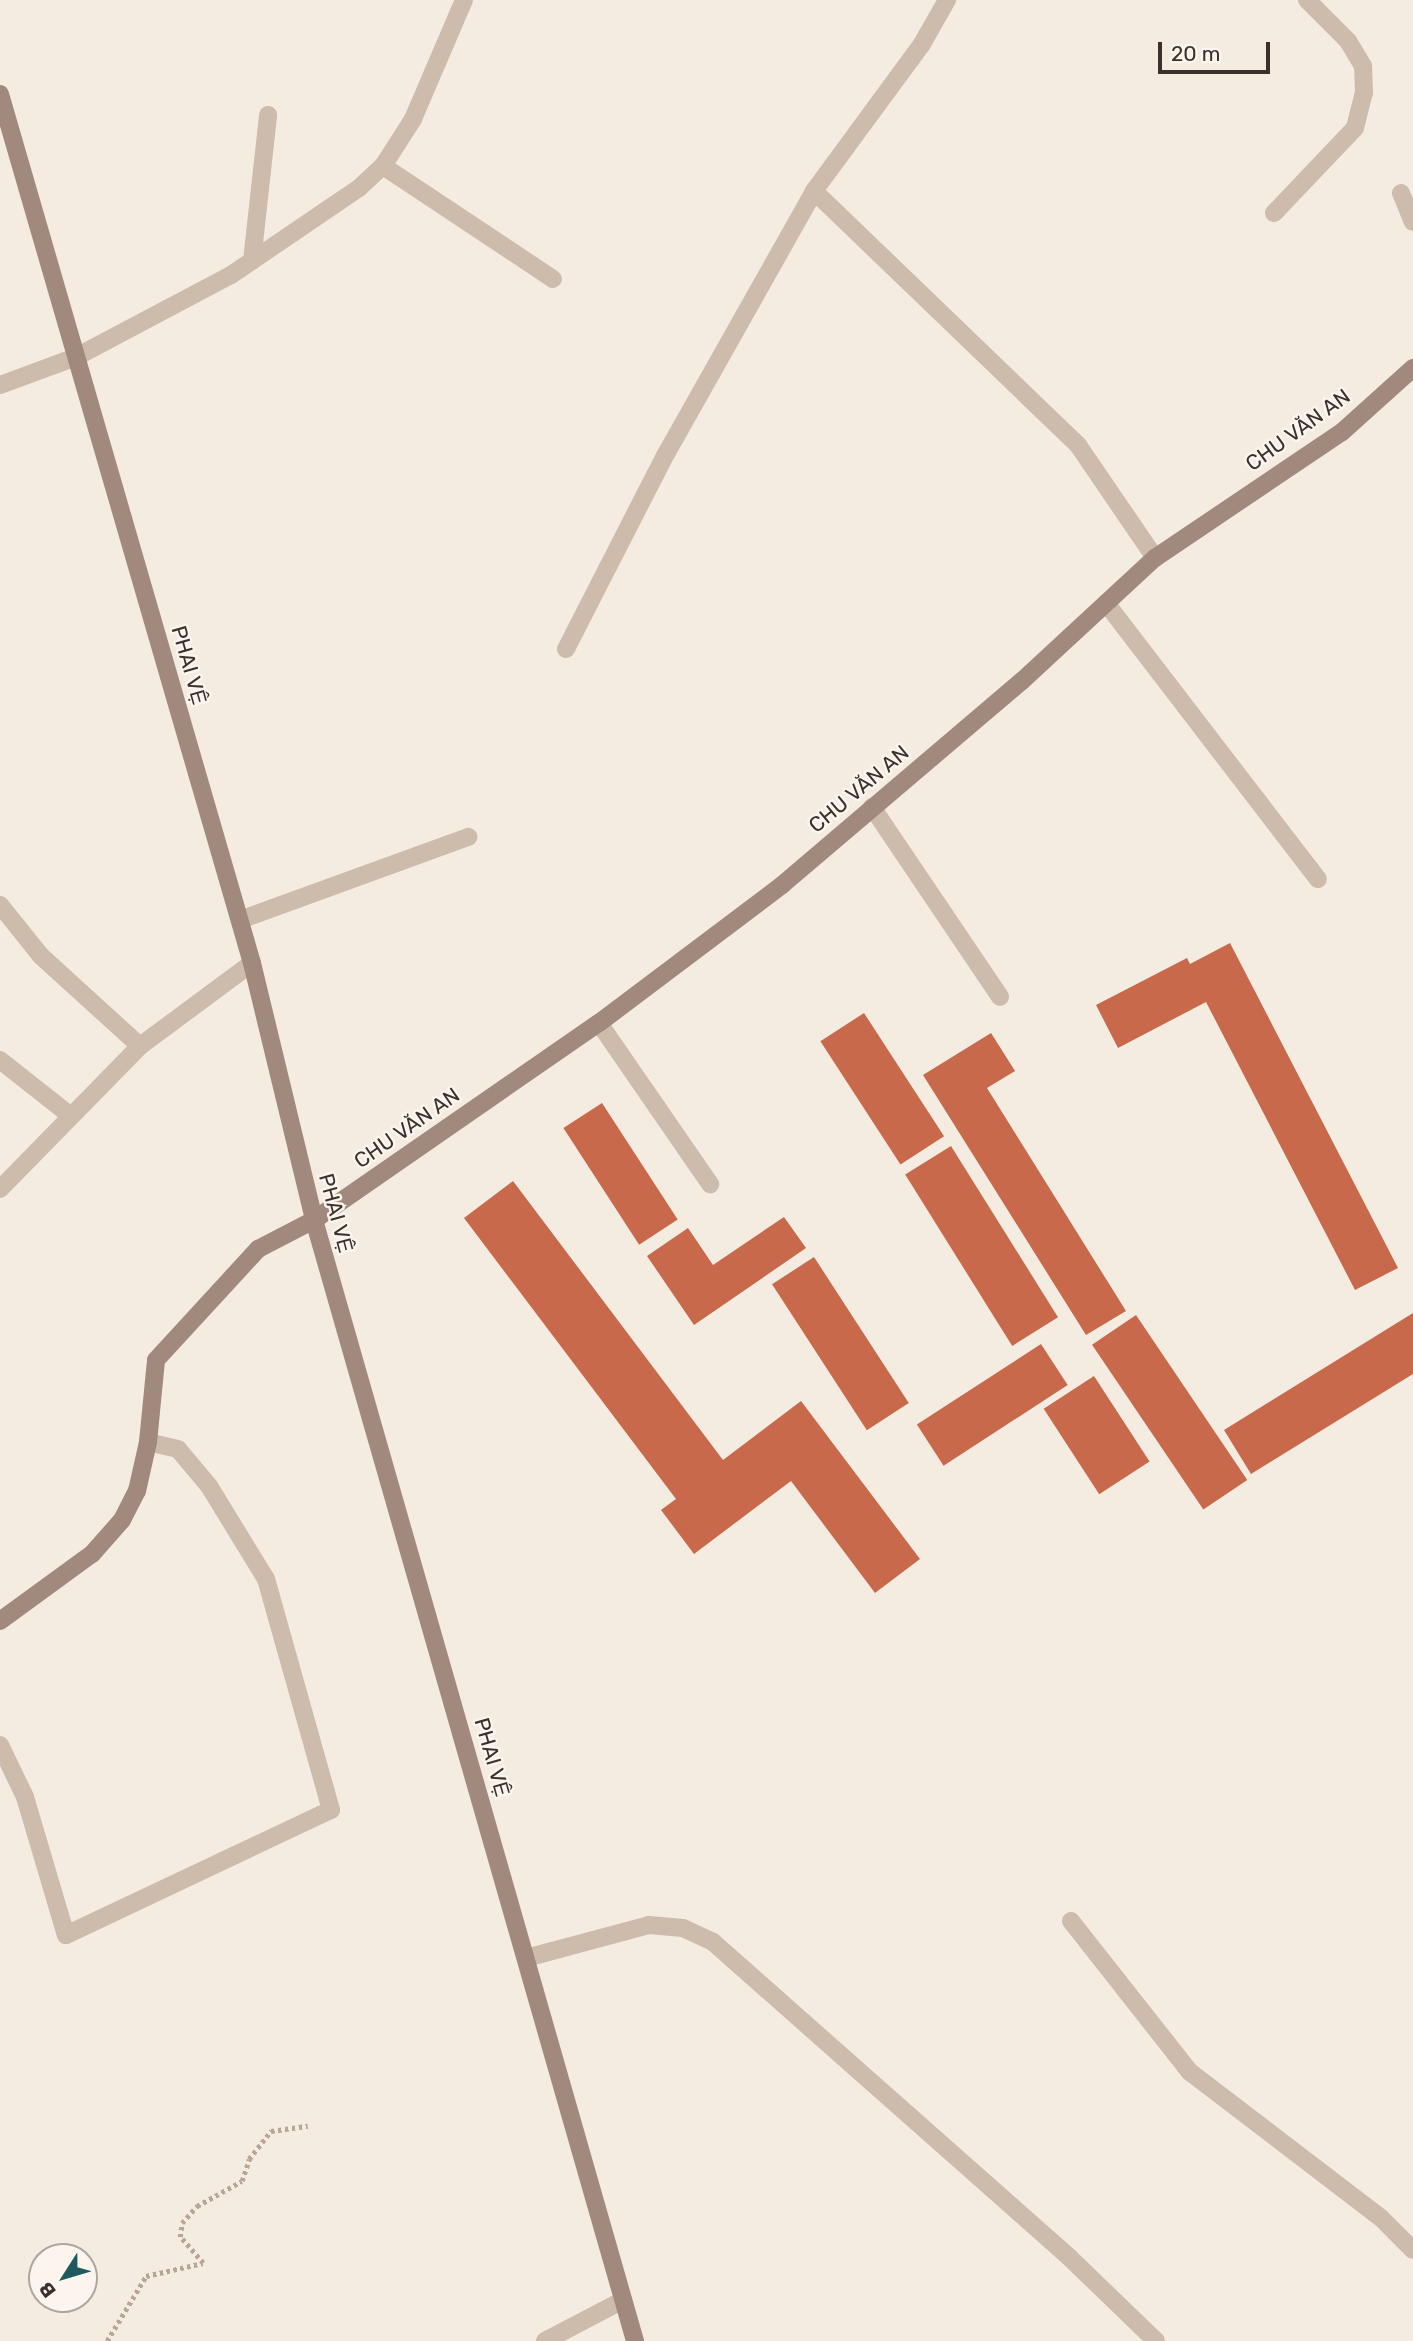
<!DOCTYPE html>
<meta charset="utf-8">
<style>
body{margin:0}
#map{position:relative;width:1413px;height:2341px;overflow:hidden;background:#f4ebe1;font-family:Rubik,sans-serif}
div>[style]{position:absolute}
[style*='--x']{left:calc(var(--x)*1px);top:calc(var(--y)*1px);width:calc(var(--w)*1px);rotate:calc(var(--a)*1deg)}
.building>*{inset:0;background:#c8694b;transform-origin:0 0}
.path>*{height:4.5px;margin-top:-2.25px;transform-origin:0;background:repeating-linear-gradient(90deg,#b9a596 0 3.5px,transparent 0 7px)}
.lane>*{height:18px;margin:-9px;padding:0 9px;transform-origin:9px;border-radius:9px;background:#cdbbac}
.street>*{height:18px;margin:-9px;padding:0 9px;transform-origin:9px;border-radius:9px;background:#cdbbac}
.secondary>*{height:18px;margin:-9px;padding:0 9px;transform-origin:9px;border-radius:9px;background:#a18a7d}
span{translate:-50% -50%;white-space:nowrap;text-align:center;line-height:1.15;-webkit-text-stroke:5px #fbf5ee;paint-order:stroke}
.street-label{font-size:21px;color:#3b302b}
.north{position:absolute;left:28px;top:2243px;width:70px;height:70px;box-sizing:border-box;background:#fbf5ee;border:2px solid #aea6a0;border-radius:50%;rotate:233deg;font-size:19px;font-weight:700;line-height:28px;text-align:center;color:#3b302b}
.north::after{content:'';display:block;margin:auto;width:24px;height:32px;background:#1f5a5e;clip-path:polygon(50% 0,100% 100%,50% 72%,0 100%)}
.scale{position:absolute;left:1158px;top:42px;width:112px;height:32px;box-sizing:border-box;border:4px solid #3b302b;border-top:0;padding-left:9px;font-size:21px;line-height:24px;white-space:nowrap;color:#3b302b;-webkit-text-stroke:5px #fbf5ee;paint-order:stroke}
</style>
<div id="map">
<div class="building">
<i style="clip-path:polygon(1230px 943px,1398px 1268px,1355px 1290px,1206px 1002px,1118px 1048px,1096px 1005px,1187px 958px,1190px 964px)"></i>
<i style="left:864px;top:1013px;width:147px;height:52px;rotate:57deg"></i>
<i style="clip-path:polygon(991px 1033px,1015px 1071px,987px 1088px,1126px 1311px,1086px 1335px,923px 1075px)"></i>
<i style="left:602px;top:1103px;width:139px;height:46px;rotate:57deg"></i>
<i style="left:951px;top:1146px;width:202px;height:54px;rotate:58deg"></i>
<i style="clip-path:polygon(513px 1181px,723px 1460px,801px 1401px,920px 1559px,875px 1593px,791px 1481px,694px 1554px,661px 1510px,676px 1499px,464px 1218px)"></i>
<i style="clip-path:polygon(784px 1217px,806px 1248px,694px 1325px,647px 1256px,688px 1228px,713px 1265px)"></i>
<i style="left:814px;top:1257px;width:174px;height:50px;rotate:57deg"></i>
<i style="clip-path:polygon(1413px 1313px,1413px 1374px,1251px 1474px,1224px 1430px)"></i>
<i style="left:1136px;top:1315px;width:199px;height:53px;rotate:56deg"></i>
<i style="left:1041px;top:1344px;width:49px;height:148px;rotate:57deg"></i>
<i style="left:1094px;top:1376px;width:102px;height:60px;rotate:57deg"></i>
</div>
<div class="path">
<i style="--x:107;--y:2341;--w:76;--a:-59"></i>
<i style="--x:146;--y:2276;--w:58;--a:-12.8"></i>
<i style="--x:203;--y:2263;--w:35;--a:-131"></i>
<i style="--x:180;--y:2237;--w:14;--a:-82"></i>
<i style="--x:182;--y:2223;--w:23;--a:-49"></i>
<i style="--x:197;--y:2206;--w:51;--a:-29.1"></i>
<i style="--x:242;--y:2181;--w:23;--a:-72"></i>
<i style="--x:249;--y:2159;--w:36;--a:-52"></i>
<i style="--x:271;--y:2131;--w:37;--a:-8"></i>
</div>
<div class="lane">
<i style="--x:383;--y:166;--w:204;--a:33.6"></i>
<i style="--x:1401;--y:193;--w:31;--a:68"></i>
<i style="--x:252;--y:261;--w:147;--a:-83.7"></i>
<i style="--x:872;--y:807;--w:229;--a:56"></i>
<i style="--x:0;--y:905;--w:65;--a:51.2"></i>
<i style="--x:41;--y:956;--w:134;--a:42.3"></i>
<i style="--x:240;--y:920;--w:243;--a:-20"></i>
<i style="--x:599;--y:1023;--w:196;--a:55.4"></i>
<i style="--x:0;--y:1060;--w:90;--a:38.3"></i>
<i style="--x:0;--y:1745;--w:58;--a:64.3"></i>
<i style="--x:25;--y:1797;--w:144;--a:73.5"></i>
<i style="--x:66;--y:1935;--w:293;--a:-25.3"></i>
<i style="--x:331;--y:1810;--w:240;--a:-105.7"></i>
<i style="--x:266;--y:1579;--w:109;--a:-121.5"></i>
<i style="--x:209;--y:1486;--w:48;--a:-130"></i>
<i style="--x:178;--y:1449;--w:31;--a:-167"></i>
<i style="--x:1071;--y:1921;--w:192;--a:51.8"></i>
<i style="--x:1190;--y:2072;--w:240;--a:37.4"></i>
<i style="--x:1381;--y:2218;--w:45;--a:45"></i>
<i style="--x:545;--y:2341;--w:88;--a:-27.7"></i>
</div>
<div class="street">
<i style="--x:814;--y:191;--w:366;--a:43.9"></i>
<i style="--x:1078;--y:445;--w:137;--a:55.7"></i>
<i style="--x:1274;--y:213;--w:117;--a:-46.4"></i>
<i style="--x:1355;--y:128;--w:36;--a:-76"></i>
<i style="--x:1364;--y:93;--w:27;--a:-92"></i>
<i style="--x:1363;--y:66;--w:29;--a:-121"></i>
<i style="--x:1348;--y:41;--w:58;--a:-135"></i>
<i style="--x:0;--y:385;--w:81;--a:-20.2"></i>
<i style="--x:76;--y:357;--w:175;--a:-27.9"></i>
<i style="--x:231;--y:275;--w:155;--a:-34.2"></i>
<i style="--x:359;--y:188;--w:33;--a:-43"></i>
<i style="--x:383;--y:166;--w:56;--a:-57.4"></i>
<i style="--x:413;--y:119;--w:129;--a:-66.8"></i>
<i style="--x:1106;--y:603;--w:348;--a:52.5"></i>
<i style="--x:566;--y:649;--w:219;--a:-62.9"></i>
<i style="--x:666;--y:454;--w:302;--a:-60.6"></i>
<i style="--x:814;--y:191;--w:182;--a:-53.7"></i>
<i style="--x:922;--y:44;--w:51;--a:-60.4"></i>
<i style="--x:0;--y:1189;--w:200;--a:-45.6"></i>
<i style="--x:140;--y:1046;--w:139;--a:-36.5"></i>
<i style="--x:526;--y:1958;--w:127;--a:-15"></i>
<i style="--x:649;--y:1925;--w:34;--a:5"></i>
<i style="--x:683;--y:1928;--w:33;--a:25"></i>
<i style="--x:713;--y:1942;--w:475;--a:41.5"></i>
<i style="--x:1069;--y:2257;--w:121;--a:44"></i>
</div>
<div class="secondary">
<i style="--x:0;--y:94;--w:905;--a:73.83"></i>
<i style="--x:252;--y:963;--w:264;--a:76.4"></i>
<i style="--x:314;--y:1220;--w:1166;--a:74.02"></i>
<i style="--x:0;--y:1621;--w:114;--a:-36.1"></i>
<i style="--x:92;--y:1554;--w:45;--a:-48.6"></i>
<i style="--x:122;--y:1520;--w:33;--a:-63"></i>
<i style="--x:137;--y:1491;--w:50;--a:-77.3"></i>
<i style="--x:148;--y:1442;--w:82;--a:-84.4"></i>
<i style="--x:156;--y:1360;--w:151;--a:-47.4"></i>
<i style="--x:258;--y:1249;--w:63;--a:-27.4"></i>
<i style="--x:314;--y:1220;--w:346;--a:-34.7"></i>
<i style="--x:599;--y:1023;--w:229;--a:-37"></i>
<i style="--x:782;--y:885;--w:315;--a:-40.4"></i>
<i style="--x:1022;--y:681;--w:181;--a:-42.8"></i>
<i style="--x:1155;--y:558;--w:225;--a:-34"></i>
<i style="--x:1342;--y:432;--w:96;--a:-42"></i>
</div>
<div class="street-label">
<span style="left:1298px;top:430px;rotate:-36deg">CHU VĂN AN</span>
<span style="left:189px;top:665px;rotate:74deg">PHAI VỆ</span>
<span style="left:859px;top:789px;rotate:-40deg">CHU VĂN AN</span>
<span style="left:407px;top:1128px;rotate:-35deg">CHU VĂN AN</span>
<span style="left:336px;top:1213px;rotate:75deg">PHAI VỆ</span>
<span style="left:492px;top:1757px;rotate:74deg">PHAI VỆ</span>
</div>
<div class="north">B</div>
<div class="scale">20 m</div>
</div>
